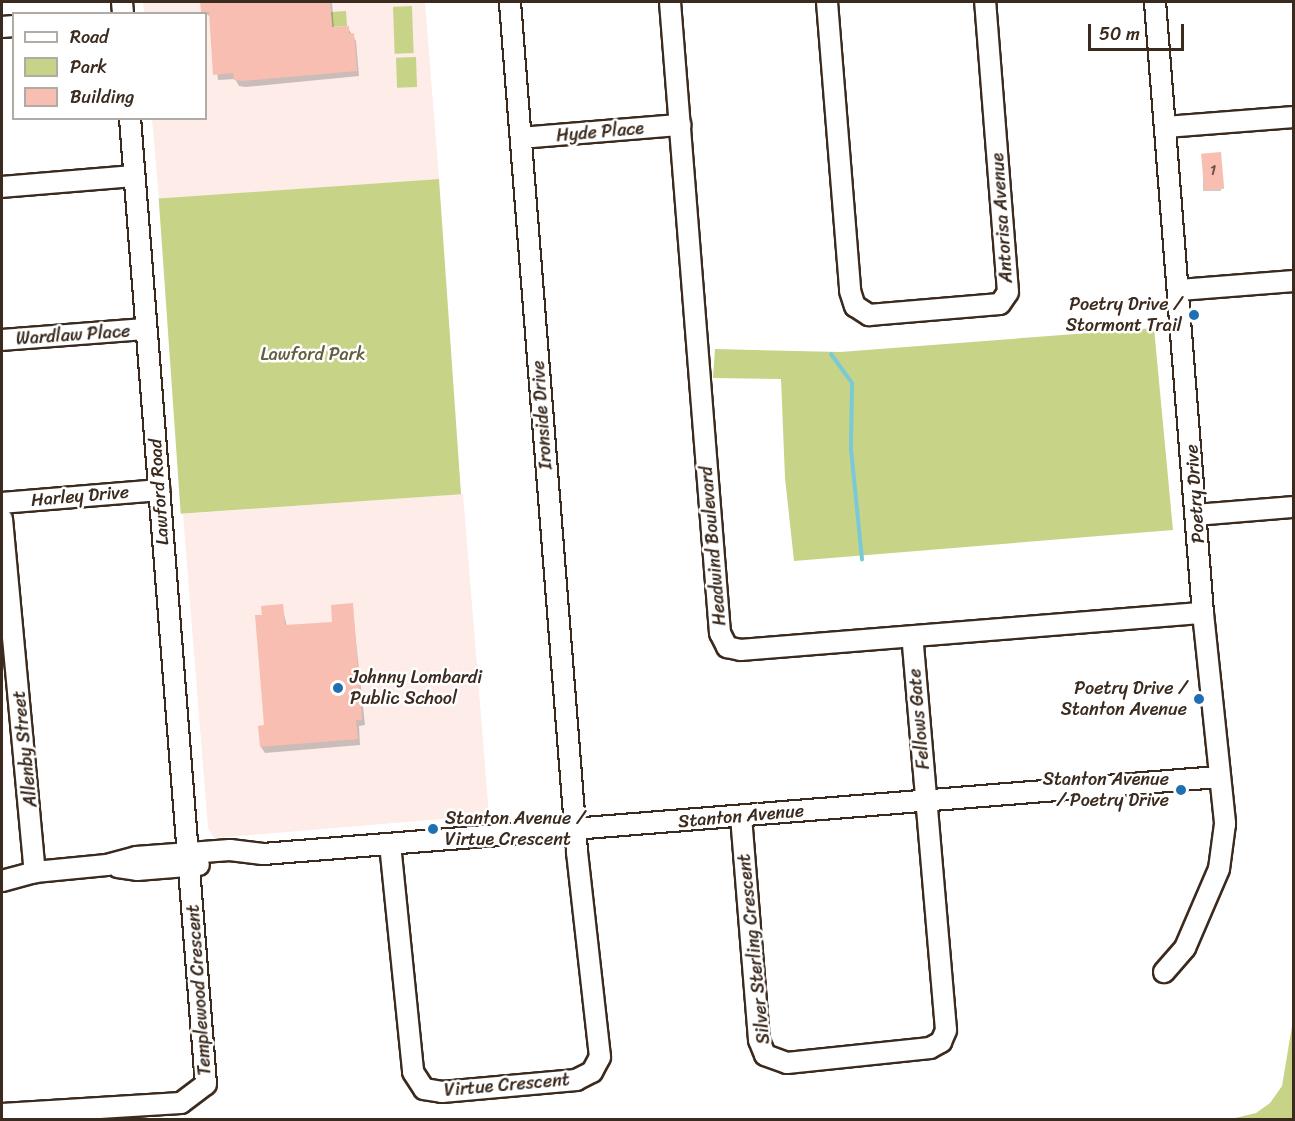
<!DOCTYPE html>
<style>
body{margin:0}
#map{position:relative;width:1295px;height:1121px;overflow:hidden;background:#fff;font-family:Sriracha,sans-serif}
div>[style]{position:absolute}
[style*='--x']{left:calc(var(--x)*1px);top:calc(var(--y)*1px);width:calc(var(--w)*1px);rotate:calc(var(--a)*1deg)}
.built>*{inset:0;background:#fdece8}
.green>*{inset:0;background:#c7d487;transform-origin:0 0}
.shadow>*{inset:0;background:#0003;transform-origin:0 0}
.stream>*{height:4px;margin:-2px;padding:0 2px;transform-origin:2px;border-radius:2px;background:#7ac9d7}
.building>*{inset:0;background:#f8beb1;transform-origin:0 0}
.roads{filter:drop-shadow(2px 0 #3b2a1e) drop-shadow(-2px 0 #3b2a1e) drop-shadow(0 2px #3b2a1e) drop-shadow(0 -2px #3b2a1e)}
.minor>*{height:20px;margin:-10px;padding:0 10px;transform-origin:10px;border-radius:10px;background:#fff}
.dots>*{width:16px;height:16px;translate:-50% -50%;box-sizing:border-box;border:3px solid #fff;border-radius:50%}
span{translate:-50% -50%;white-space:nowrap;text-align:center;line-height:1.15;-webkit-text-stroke:5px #fff;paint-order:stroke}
.number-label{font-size:15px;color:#6a4f43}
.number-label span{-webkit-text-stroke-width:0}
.street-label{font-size:18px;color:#3b2a1e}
.poi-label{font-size:18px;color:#3b2a1e}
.right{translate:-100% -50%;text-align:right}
.left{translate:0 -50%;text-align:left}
.park-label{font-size:18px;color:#655d3e}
.frame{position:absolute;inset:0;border:3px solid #3b2a1e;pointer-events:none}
.legend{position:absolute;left:12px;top:12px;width:195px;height:108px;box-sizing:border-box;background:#fff;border:2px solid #b1aaa5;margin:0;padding:8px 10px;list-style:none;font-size:18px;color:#3b2a1e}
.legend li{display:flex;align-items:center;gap:12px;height:30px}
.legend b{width:30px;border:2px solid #b1aaa5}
.scale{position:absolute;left:1088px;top:24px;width:96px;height:27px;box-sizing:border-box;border:3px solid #3b2a1e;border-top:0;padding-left:8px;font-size:18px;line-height:21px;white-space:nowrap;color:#3b2a1e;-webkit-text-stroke:4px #fff;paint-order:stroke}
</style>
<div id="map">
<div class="built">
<i style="clip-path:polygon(143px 2px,425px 2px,439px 179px,159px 199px,152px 119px,206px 118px,206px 14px,144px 13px)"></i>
<i style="clip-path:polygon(463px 494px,489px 815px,214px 838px,208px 828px,183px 514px)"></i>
</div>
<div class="green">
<i style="left:412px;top:6px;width:47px;height:19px;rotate:88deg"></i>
<i style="left:346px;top:11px;width:15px;height:15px;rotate:86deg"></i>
<i style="left:416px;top:57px;width:30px;height:20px;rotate:88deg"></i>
<i style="left:439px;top:179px;width:316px;height:281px;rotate:86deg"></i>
<i style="clip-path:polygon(1154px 328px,1173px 530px,794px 561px,785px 478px,781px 379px,713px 378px,715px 349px,840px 352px)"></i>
<i style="clip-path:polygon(1293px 1020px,1293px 1119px,1231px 1119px,1256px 1113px,1270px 1103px,1282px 1086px)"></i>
</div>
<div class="shadow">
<i style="clip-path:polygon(202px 2px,332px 2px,334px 29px,348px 28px,356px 41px,359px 76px,246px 87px,239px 86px,235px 79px,218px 80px,211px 17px,203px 12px)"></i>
<i style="left:1203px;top:155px;width:18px;height:36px"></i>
<i style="clip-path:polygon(352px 604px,365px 725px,359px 726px,360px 745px,265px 753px,261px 747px,266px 727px,263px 616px,282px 605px,287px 627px,334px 623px)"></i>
</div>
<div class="stream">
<i style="--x:831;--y:354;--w:36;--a:54"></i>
<i style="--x:852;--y:383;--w:66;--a:90.9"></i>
<i style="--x:851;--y:449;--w:111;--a:84.3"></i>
</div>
<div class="building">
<i style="clip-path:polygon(200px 2px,330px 2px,332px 27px,349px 26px,349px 34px,354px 33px,357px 71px,242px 81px,234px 80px,233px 73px,213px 75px,209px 12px,201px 12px)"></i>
<i style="left:1221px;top:152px;width:37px;height:20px;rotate:85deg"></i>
<i style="clip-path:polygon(353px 603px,362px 720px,356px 720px,358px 739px,260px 747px,258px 726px,264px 725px,255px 615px,262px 615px,261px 606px,283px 604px,285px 625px,332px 622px,331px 605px)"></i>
</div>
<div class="roads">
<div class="minor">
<i style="--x:122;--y:2;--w:12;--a:85"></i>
<i style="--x:670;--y:2;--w:633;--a:85.47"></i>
<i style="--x:720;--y:633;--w:16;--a:63"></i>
<i style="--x:727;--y:647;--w:14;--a:12"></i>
<i style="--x:741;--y:650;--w:463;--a:-4.6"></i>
<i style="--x:827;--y:2;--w:290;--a:85.4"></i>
<i style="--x:850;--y:291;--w:16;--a:72"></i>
<i style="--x:855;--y:306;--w:17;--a:33"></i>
<i style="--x:869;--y:315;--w:131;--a:-4.8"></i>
<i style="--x:1000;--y:304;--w:14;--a:-56"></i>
<i style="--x:1008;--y:292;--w:291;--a:-94.5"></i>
<i style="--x:1155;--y:2;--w:613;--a:85.51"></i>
<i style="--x:1203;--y:613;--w:212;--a:84"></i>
<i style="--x:1225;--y:824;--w:45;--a:97.6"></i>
<i style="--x:1219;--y:869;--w:86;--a:113.3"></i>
<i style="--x:1185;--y:948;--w:32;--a:131"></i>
<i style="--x:2;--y:27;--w:12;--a:-5"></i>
<i style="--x:1166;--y:127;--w:128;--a:-4.5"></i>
<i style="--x:521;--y:138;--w:160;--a:-4.7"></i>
<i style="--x:2;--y:187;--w:131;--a:-4.8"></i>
<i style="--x:1180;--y:290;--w:114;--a:-4.5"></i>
<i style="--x:2;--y:340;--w:143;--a:-4.4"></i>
<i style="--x:2;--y:503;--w:158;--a:-4.7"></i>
<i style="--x:1196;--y:515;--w:98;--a:-4.7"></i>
<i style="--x:2;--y:519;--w:355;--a:84.7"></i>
<i style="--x:741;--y:816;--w:225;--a:85.4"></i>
<i style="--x:759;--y:1040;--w:16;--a:68"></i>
<i style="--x:765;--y:1055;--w:23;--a:20"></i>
<i style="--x:787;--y:1063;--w:144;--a:-6"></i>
<i style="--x:930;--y:1048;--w:13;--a:-29"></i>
<i style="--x:941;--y:1042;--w:13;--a:-67"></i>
<i style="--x:946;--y:1030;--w:394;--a:-94.9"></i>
<i style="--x:390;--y:844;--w:229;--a:84.2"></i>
<i style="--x:413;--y:1072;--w:20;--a:57"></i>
<i style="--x:424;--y:1089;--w:18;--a:9"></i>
<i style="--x:442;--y:1092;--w:135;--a:-5.1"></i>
<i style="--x:576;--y:1080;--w:18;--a:-27"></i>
<i style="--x:592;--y:1072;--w:17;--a:-62"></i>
<i style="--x:600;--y:1057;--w:206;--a:-96.4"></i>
<i style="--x:577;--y:852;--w:853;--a:-94.51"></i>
<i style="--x:118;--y:867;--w:19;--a:9"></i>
<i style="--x:137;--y:870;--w:62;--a:-4.6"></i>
<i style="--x:2;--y:881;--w:34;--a:-15"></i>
<i style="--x:35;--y:872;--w:72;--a:-5.6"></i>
<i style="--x:107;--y:865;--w:30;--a:-15"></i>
<i style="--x:136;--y:857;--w:94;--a:-4.3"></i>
<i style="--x:230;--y:850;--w:33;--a:7"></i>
<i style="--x:263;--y:854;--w:958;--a:-4.61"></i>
<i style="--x:2;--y:1114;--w:179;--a:-3.5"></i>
<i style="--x:181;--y:1103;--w:31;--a:-37"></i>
<i style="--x:206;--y:1084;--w:969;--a:-94.5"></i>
</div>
</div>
<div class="dots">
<i style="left:1194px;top:315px;background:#1f6fb2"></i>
<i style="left:338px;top:688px;background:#1f6fb2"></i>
<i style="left:1199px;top:699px;background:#1f6fb2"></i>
<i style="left:1181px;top:790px;background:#1f6fb2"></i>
<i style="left:433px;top:829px;background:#1f6fb2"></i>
</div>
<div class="number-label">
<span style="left:1213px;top:171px">1</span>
</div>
<div class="street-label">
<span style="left:600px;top:132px;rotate:-5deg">Hyde Place</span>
<span style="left:1002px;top:218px;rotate:-94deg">Antorisa Avenue</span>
<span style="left:73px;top:335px;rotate:-4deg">Wardlaw Place</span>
<span style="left:542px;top:415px;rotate:-94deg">Ironside Drive</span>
<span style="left:159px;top:492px;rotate:-94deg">Lawford Road</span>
<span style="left:1195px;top:494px;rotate:-94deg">Poetry Drive</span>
<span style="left:80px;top:496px;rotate:-5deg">Harley Drive</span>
<span style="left:713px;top:546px;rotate:-95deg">Headwind Boulevard</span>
<span style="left:919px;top:719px;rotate:-95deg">Fellows Gate</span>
<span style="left:25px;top:749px;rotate:-96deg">Allenby Street</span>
<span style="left:741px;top:816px;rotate:-5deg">Stanton Avenue</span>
<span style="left:754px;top:949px;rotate:-96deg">Silver Sterling Crescent</span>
<span style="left:199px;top:990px;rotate:-94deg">Templewood Crescent</span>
<span style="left:507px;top:1085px;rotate:-5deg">Virtue Crescent</span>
</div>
<div class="poi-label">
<span class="right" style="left:1182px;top:315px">Poetry Drive /<br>Stormont Trail</span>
<span class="left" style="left:350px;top:688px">Johnny Lombardi<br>Public School</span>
<span class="right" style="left:1187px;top:699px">Poetry Drive /<br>Stanton Avenue</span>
<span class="right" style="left:1169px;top:790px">Stanton Avenue<br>/ Poetry Drive</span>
<span class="left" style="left:445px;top:829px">Stanton Avenue /<br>Virtue Crescent</span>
</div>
<div class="park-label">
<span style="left:313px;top:354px">Lawford Park</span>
</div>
<div class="frame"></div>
<ul class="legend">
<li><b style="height:8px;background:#fff"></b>Road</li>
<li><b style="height:16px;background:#c7d487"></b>Park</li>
<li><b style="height:16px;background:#f8beb1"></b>Building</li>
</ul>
<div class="scale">50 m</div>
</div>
